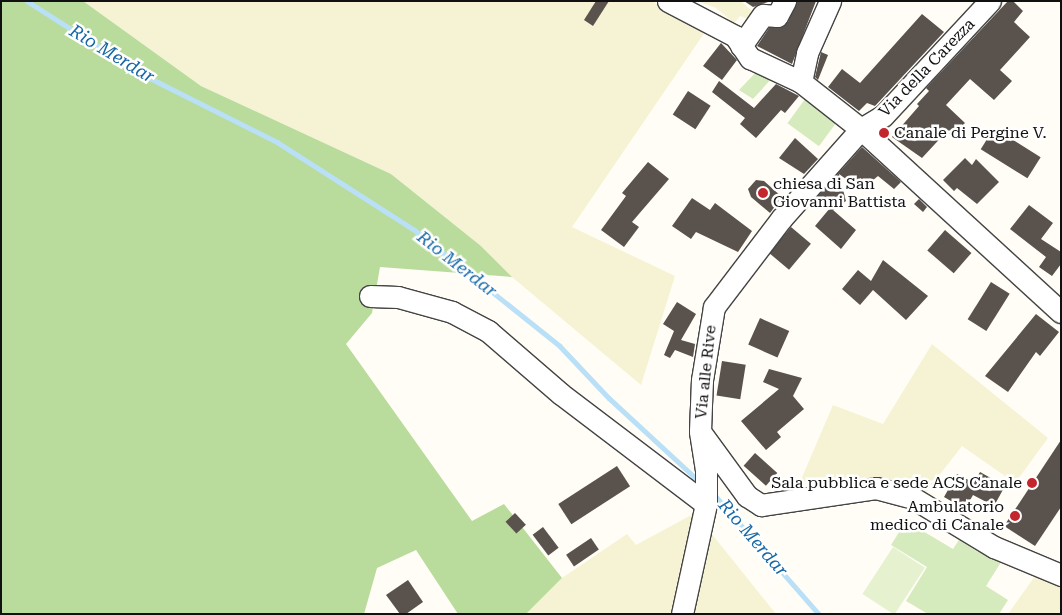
<!DOCTYPE html>
<style>
body{margin:0}
#map{position:relative;width:1062px;height:615px;overflow:hidden;background:#fffdf5;font-family:"Roboto Serif",serif}
div>[style]{position:absolute}
[style*='--x']{left:calc(var(--x)*1px);top:calc(var(--y)*1px);width:calc(var(--w)*1px);rotate:calc(var(--a)*1deg)}
.farmland>*{inset:0;background:#f6f3d4}
.green>*{inset:0;background:#d5ebbd;transform-origin:0 0}
.forest>*{inset:0;background:#b9dc9c}
.pitch>*{inset:0;background:#e6f2cf;transform-origin:0 0}
.stream>*{height:4.5px;margin:-2.25px;padding:0 2.25px;transform-origin:2.25px;border-radius:2.25px;background:#b9e0f7}
.building>*{inset:0;background:#5a524d;transform-origin:0 0}
.roads{filter:drop-shadow(1px 0 #444) drop-shadow(-1px 0 #444) drop-shadow(0 1px #444) drop-shadow(0 -1px #444)}
.minor>*{height:21px;margin:-10.5px;padding:0 10.5px;transform-origin:10.5px;border-radius:10.5px;background:#fff}
.dots>*{width:14px;height:14px;translate:-50% -50%;box-sizing:border-box;border:2px solid #fff;border-radius:50%}
span{translate:-50% -50%;white-space:nowrap;text-align:center;line-height:1.15;-webkit-text-stroke:5px #fff;paint-order:stroke}
.street-label{font-size:16px;color:#111}
.poi-label{font-size:16px;color:#111}
.left{translate:0 -50%;text-align:left}
.right{translate:-100% -50%;text-align:right}
.water-label{font-size:18px;color:#1768a6;font-style:italic}
.frame{position:absolute;inset:0;border:2px solid #111;pointer-events:none}
</style>
<div id="map">
<div class="farmland">
<i style="clip-path:polygon(83px 1px,652px 1px,705px 32px,572px 227px,675px 276px,641px 385px,512px 277px,481px 246px,391px 174px,201px 86px)"></i>
<i style="clip-path:polygon(698px 1px,741px 1px,755px 14px,749px 19px,740px 16px,734px 23px,716px 8px)"></i>
<i style="clip-path:polygon(932px 344px,1048px 438px,1015px 483px,962px 446px,920px 500px,874px 478px,800px 482px,833px 405px,883px 424px)"></i>
<i style="clip-path:polygon(695px 513px,776px 614px,526px 614px,562px 578px,627px 534px,636px 545px)"></i>
<i style="clip-path:polygon(1040px 569px,1061px 579px,1061px 614px,1008px 614px)"></i>
</div>
<div class="green">
<i style="clip-path:polygon(760px 68px,773px 77px,753px 99px,739px 90px)"></i>
<i style="left:808px;top:95px;width:39px;height:35px;rotate:36deg"></i>
<i style="clip-path:polygon(906px 521px,953px 549px,959px 540px,978px 552px,981px 546px,1003px 559px,986px 586px,1008px 600px,999px 614px,928px 614px,906px 601px,927px 567px,891px 545px)"></i>
</div>
<div class="forest">
<i style="clip-path:polygon(1px 1px,83px 1px,201px 86px,391px 174px,481px 246px,512px 277px,380px 267px,372px 313px,346px 344px,472px 521px,504px 504px,562px 578px,526px 614px,458px 614px,416px 550px,377px 568px,364px 614px,1px 614px)"></i>
</div>
<div class="pitch">
<i style="left:893px;top:547px;width:38px;height:56px;rotate:33deg"></i>
</div>
<div class="stream">
<i style="--x:27;--y:1;--w:136;--a:32.4"></i>
<i style="--x:142;--y:74;--w:151;--a:26.7"></i>
<i style="--x:277;--y:142;--w:165;--a:32.6"></i>
<i style="--x:416;--y:231;--w:184;--a:38.6"></i>
<i style="--x:560;--y:346;--w:71;--a:46.7"></i>
<i style="--x:609;--y:398;--w:122;--a:42.7"></i>
<i style="--x:713;--y:493;--w:161;--a:48.8"></i>
</div>
<div class="building">
<i style="clip-path:polygon(596px 1px,609px 1px,593px 26px,584px 20px)"></i>
<i style="clip-path:polygon(744px 1px,771px 1px,753px 7px)"></i>
<i style="clip-path:polygon(797px 1px,816px 1px,792px 64px,757px 46px,769px 28px,783px 27px,788px 22px)"></i>
<i style="clip-path:polygon(1008px 1px,1013px 1px,1023px 11px,1014px 22px,1030px 37px,1000px 70px,1012px 81px,994px 100px,970px 79px,946px 105px,965px 123px,952px 136px,947px 131px,922px 158px,892px 137px,919px 106px,917px 104px,929px 91px,926px 88px)"></i>
<i style="clip-path:polygon(922px 14px,944px 32px,875px 106px,867px 103px,859px 111px,828px 87px,842px 69px,860px 83px)"></i>
<i style="clip-path:polygon(721px 43px,737px 60px,722px 80px,703px 66px)"></i>
<i style="clip-path:polygon(821px 52px,828px 55px,818px 80px,815px 77px)"></i>
<i style="clip-path:polygon(719px 81px,754px 108px,776px 84px,799px 96px,785px 113px,781px 110px,756px 138px,740px 124px,745px 118px,712px 92px)"></i>
<i style="left:688px;top:91px;width:27px;height:28px;rotate:33deg"></i>
<i style="left:994px;top:128px;width:55px;height:25px;rotate:32deg"></i>
<i style="clip-path:polygon(795px 138px,818px 159px,804px 174px,779px 158px)"></i>
<i style="clip-path:polygon(862px 147px,901px 182px,894px 189px,878px 176px,861px 190px,839px 174px,846px 201px,833px 210px,856px 230px,841px 249px,815px 226px,830px 208px,816px 198px)"></i>
<i style="clip-path:polygon(965px 158px,972px 165px,976px 159px,999px 182px,977px 204px,957px 188px,954px 191px,943px 180px)"></i>
<i style="clip-path:polygon(648px 162px,669px 179px,632px 222px,639px 227px,624px 247px,601px 230px,626px 196px,622px 193px)"></i>
<i style="clip-path:polygon(756px 180px,764px 181px,782px 197px,770px 213px,751px 197px,748px 189px)"></i>
<i style="clip-path:polygon(692px 198px,710px 210px,715px 203px,752px 231px,738px 252px,696px 232px,691px 239px,672px 226px)"></i>
<i style="clip-path:polygon(919px 199px,927px 207px,923px 212px,914px 204px)"></i>
<i style="clip-path:polygon(1029px 205px,1053px 223px,1041px 239px,1061px 252px,1061px 264px,1052px 276px,1039px 267px,1046px 257px,1010px 229px)"></i>
<i style="left:791px;top:227px;width:26px;height:34px;rotate:40deg"></i>
<i style="left:945px;top:230px;width:35px;height:27px;rotate:41deg"></i>
<i style="clip-path:polygon(883px 260px,928px 296px,906px 320px,873px 290px,860px 305px,842px 289px,858px 270px,871px 281px)"></i>
<i style="left:991px;top:282px;width:22px;height:44px;rotate:32deg"></i>
<i style="clip-path:polygon(677px 302px,696px 314px,681px 340px,695px 344px,693px 357px,675px 350px,670px 358px,664px 355px,674px 331px,663px 324px)"></i>
<i style="clip-path:polygon(1036px 314px,1059px 332px,1040px 356px,1036px 352px,1008px 392px,985px 376px)"></i>
<i style="left:760px;top:318px;width:32px;height:29px;rotate:24deg"></i>
<i style="left:722px;top:361px;width:24px;height:35px;rotate:9deg"></i>
<i style="clip-path:polygon(769px 369px,802px 378px,793px 396px,804px 409px,777px 432px,781px 437px,766px 450px,741px 421px,779px 389px,763px 382px)"></i>
<i style="clip-path:polygon(1061px 440px,1061px 507px,1035px 546px,1004px 526px)"></i>
<i style="left:755px;top:453px;width:30px;height:17px;rotate:42deg"></i>
<i style="left:617px;top:466px;width:24px;height:70px;rotate:57deg"></i>
<i style="clip-path:polygon(980px 472px,1005px 486px,994px 506px,973px 495px,965px 509px,944px 497px,957px 474px,974px 483px)"></i>
<i style="left:515px;top:513px;width:16px;height:13px;rotate:47deg"></i>
<i style="left:543px;top:527px;width:26px;height:13px;rotate:53deg"></i>
<i style="left:591px;top:538px;width:14px;height:30px;rotate:56deg"></i>
<i style="clip-path:polygon(408px 580px,423px 602px,406px 614px,400px 614px,386px 595px)"></i>
</div>
<div class="roads">
<div class="minor">
<i style="--x:668;--y:1;--w:76;--a:27.6"></i>
<i style="--x:735;--y:36;--w:27;--a:56"></i>
<i style="--x:750;--y:58;--w:56;--a:25.2"></i>
<i style="--x:801;--y:82;--w:76;--a:38.1"></i>
<i style="--x:861;--y:129;--w:271;--a:42.5"></i>
<i style="--x:741;--y:46;--w:38;--a:-55"></i>
<i style="--x:763;--y:15;--w:14;--a:4"></i>
<i style="--x:777;--y:16;--w:17;--a:-62"></i>
<i style="--x:801;--y:82;--w:30;--a:-78"></i>
<i style="--x:807;--y:53;--w:57;--a:-66.1"></i>
<i style="--x:370;--y:296;--w:28;--a:2"></i>
<i style="--x:398;--y:297;--w:56;--a:15.5"></i>
<i style="--x:452;--y:312;--w:41;--a:27.8"></i>
<i style="--x:488;--y:331;--w:96;--a:40.8"></i>
<i style="--x:561;--y:394;--w:182;--a:37.2"></i>
<i style="--x:701;--y:433;--w:78;--a:53.9"></i>
<i style="--x:747;--y:496;--w:17;--a:33"></i>
<i style="--x:761;--y:505;--w:116;--a:-8.4"></i>
<i style="--x:876;--y:488;--w:38;--a:15"></i>
<i style="--x:913;--y:498;--w:95;--a:31.2"></i>
<i style="--x:994;--y:547;--w:73;--a:22.7"></i>
<i style="--x:682;--y:614;--w:113;--a:-77.7"></i>
<i style="--x:706;--y:504;--w:34;--a:-90"></i>
<i style="--x:706;--y:470;--w:39;--a:-99"></i>
<i style="--x:700;--y:431;--w:51;--a:-87.8"></i>
<i style="--x:702;--y:380;--w:74;--a:-80.7"></i>
<i style="--x:714;--y:307;--w:111;--a:-52.7"></i>
<i style="--x:781;--y:219;--w:120;--a:-48.4"></i>
<i style="--x:861;--y:129;--w:26;--a:-31"></i>
<i style="--x:883;--y:116;--w:157;--a:-47.1"></i>
</div>
</div>
<div class="dots">
<i style="left:884px;top:133px;background:#c4262e"></i>
<i style="left:763px;top:193px;background:#c4262e"></i>
<i style="left:1032px;top:483px;background:#c4262e"></i>
<i style="left:1015px;top:516px;background:#c4262e"></i>
</div>
<div class="street-label">
<span style="left:927px;top:68px;rotate:-46deg">Via della Carezza</span>
<span style="left:706px;top:372px;rotate:-84deg">Via alle Rive</span>
</div>
<div class="poi-label">
<span class="left" style="left:894px;top:133px">Canale di Pergine V.</span>
<span class="left" style="left:773px;top:193px">chiesa di San<br>Giovanni Battista</span>
<span class="right" style="left:1022px;top:483px">Sala pubblica e sede ACS Canale</span>
<span class="right" style="left:1004px;top:516px">Ambulatorio<br>medico di Canale</span>
</div>
<div class="water-label">
<span style="left:112px;top:54px;rotate:31deg">Rio Merdar</span>
<span style="left:457px;top:264px;rotate:38deg">Rio Merdar</span>
<span style="left:753px;top:538px;rotate:49deg">Rio Merdar</span>
</div>
<div class="frame"></div>
</div>
